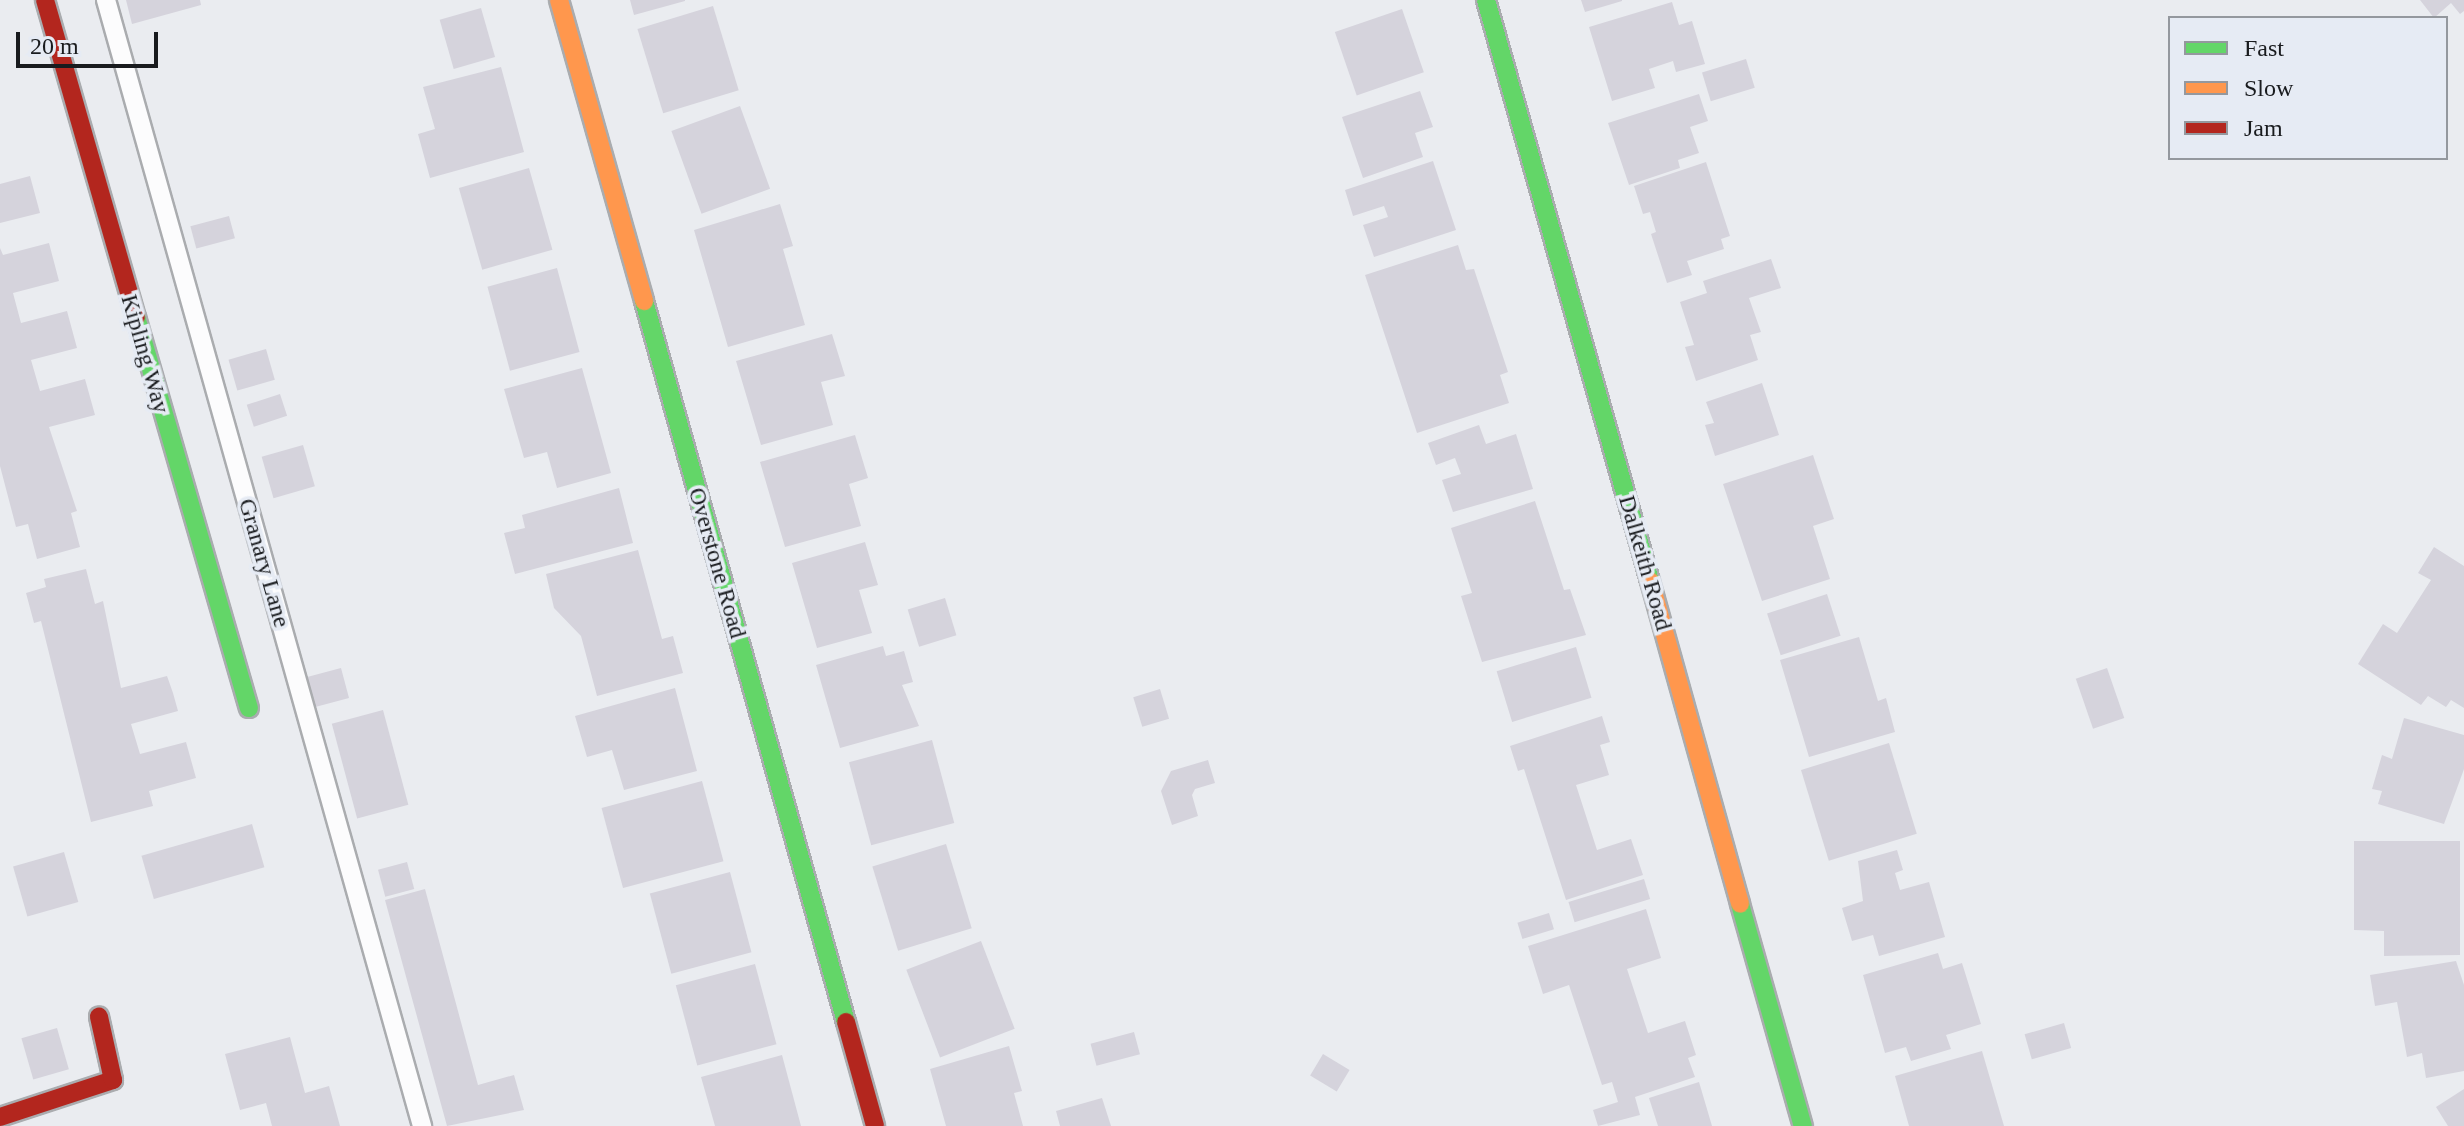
<!DOCTYPE html>
<style>
body{margin:0}
#map{position:relative;width:2464px;height:1126px;overflow:hidden;background:#eaecf0;font-family:Georgia,serif}
div>[style]{position:absolute}
[style*='--x']{left:calc(var(--x)*1px);top:calc(var(--y)*1px);width:calc(var(--w)*1px);rotate:calc(var(--a)*1deg)}
.building>*{inset:0;background:#d5d3dc;transform-origin:0 0}
.roads{filter:drop-shadow(2px 0 #aaacaf) drop-shadow(-2px 0 #aaacaf) drop-shadow(0 2px #aaacaf) drop-shadow(0 -2px #aaacaf)}
.lane>*{height:18px;margin:-9px;padding:0 9px;transform-origin:9px;border-radius:9px;background:#fcfcfd}
.fast>*{height:18px;margin:-9px;padding:0 9px;transform-origin:9px;border-radius:9px;background:#63d668}
.slow>*{height:18px;margin:-9px;padding:0 9px;transform-origin:9px;border-radius:9px;background:#ff974d}
.jam>*{height:18px;margin:-9px;padding:0 9px;transform-origin:9px;border-radius:9px;background:#b3261e}
span{translate:-50% -50%;white-space:nowrap;text-align:center;line-height:1.15;-webkit-text-stroke:7px #e6ebf4;paint-order:stroke}
.street-label{font-size:24px;color:#191b1e}
.legend{position:absolute;left:2168px;top:16px;width:280px;height:144px;box-sizing:border-box;background:#e6ebf4;border:2px solid #94989e;margin:0;padding:10px 14px;list-style:none;font-size:24px;color:#191b1e}
.legend li{display:flex;align-items:center;gap:16px;height:40px}
.legend b{width:40px;border:2px solid #94989e}
.scale{position:absolute;left:16px;top:32px;width:142px;height:36px;box-sizing:border-box;border:4px solid #191b1e;border-top:0;padding-left:10px;font-size:24px;line-height:28px;white-space:nowrap;color:#191b1e;-webkit-text-stroke:6px #e6ebf4;paint-order:stroke}
</style>
<div id="map">
<div class="building">
<i style="clip-path:polygon(126px 0,200px 0,201px 5px,132px 24px)"></i>
<i style="clip-path:polygon(630px 0,685px 0,685px 1px,634px 15px)"></i>
<i style="clip-path:polygon(1581px 0,1622px 0,1622px 1px,1585px 12px)"></i>
<i style="clip-path:polygon(2420px 0,2464px 0,2464px 11px,2460px 14px,2451px 3px,2434px 18px)"></i>
<i style="clip-path:polygon(1672px 2px,1679px 25px,1692px 21px,1705px 64px,1676px 72px,1673px 61px,1649px 69px,1655px 88px,1612px 101px,1589px 27px)"></i>
<i style="left:713px;top:6px;width:88px;height:79px;rotate:73deg"></i>
<i style="left:481px;top:8px;width:51px;height:43px;rotate:74deg"></i>
<i style="left:1402px;top:9px;width:67px;height:71px;rotate:71deg"></i>
<i style="left:1746px;top:59px;width:30px;height:46px;rotate:73deg"></i>
<i style="clip-path:polygon(501px 67px,524px 152px,430px 178px,418px 134px,435px 129px,423px 87px)"></i>
<i style="clip-path:polygon(1420px 91px,1433px 127px,1415px 133px,1423px 157px,1363px 178px,1342px 117px)"></i>
<i style="clip-path:polygon(1699px 94px,1708px 121px,1690px 127px,1699px 153px,1678px 160px,1680px 168px,1629px 185px,1608px 123px)"></i>
<i style="left:740px;top:106px;width:88px;height:73px;rotate:70deg"></i>
<i style="clip-path:polygon(1433px 161px,1456px 230px,1374px 257px,1363px 225px,1388px 217px,1384px 206px,1353px 216px,1345px 190px)"></i>
<i style="clip-path:polygon(1706px 162px,1730px 236px,1721px 239px,1724px 249px,1687px 261px,1692px 275px,1667px 283px,1651px 234px,1656px 232px,1650px 212px,1643px 214px,1634px 186px)"></i>
<i style="left:529px;top:168px;width:85px;height:73px;rotate:74deg"></i>
<i style="clip-path:polygon(30px 176px,40px 213px,0 223px,0 184px)"></i>
<i style="clip-path:polygon(780px 204px,793px 246px,783px 249px,805px 325px,728px 347px,694px 230px)"></i>
<i style="left:229px;top:216px;width:23px;height:40px;rotate:75deg"></i>
<i style="clip-path:polygon(49px 243px,59px 281px,13px 293px,21px 323px,67px 311px,77px 348px,31px 360px,40px 391px,85px 379px,95px 415px,49px 427px,77px 511px,71px 513px,80px 547px,37px 559px,28px 524px,16px 527px,0 466px,0 248px,3px 255px)"></i>
<i style="clip-path:polygon(1458px 245px,1466px 270px,1474px 269px,1508px 372px,1500px 375px,1509px 403px,1417px 433px,1365px 275px)"></i>
<i style="clip-path:polygon(1771px 259px,1781px 288px,1749px 298px,1761px 332px,1750px 335px,1758px 360px,1696px 381px,1685px 347px,1694px 345px,1680px 302px,1707px 293px,1703px 281px)"></i>
<i style="left:557px;top:268px;width:87px;height:72px;rotate:75deg"></i>
<i style="clip-path:polygon(832px 334px,845px 376px,821px 382px,833px 425px,761px 445px,736px 361px)"></i>
<i style="left:266px;top:349px;width:32px;height:39px;rotate:74deg"></i>
<i style="clip-path:polygon(582px 368px,611px 473px,557px 488px,547px 452px,524px 458px,504px 389px)"></i>
<i style="clip-path:polygon(1762px 383px,1779px 435px,1715px 456px,1705px 425px,1714px 423px,1706px 402px)"></i>
<i style="left:280px;top:394px;width:23px;height:35px;rotate:72deg"></i>
<i style="clip-path:polygon(1479px 425px,1486px 444px,1516px 434px,1533px 489px,1453px 512px,1442px 480px,1461px 474px,1455px 458px,1436px 465px,1428px 443px)"></i>
<i style="clip-path:polygon(855px 435px,868px 478px,849px 484px,861px 526px,785px 547px,760px 462px)"></i>
<i style="left:303px;top:445px;width:43px;height:43px;rotate:74deg"></i>
<i style="clip-path:polygon(1813px 455px,1834px 519px,1813px 526px,1830px 579px,1762px 601px,1723px 484px)"></i>
<i style="clip-path:polygon(619px 488px,633px 543px,515px 574px,504px 533px,525px 528px,522px 515px)"></i>
<i style="clip-path:polygon(1535px 501px,1564px 590px,1570px 589px,1586px 635px,1482px 662px,1461px 596px,1472px 593px,1451px 528px)"></i>
<i style="clip-path:polygon(865px 542px,878px 585px,859px 590px,872px 633px,817px 648px,792px 563px)"></i>
<i style="clip-path:polygon(2434px 547px,2464px 566px,2464px 708px,2451px 700px,2446px 707px,2428px 696px,2421px 705px,2358px 664px,2383px 624px,2397px 633px,2431px 580px,2418px 573px)"></i>
<i style="clip-path:polygon(638px 550px,662px 639px,673px 636px,683px 673px,597px 696px,581px 636px,554px 608px,546px 574px)"></i>
<i style="clip-path:polygon(86px 569px,95px 604px,103px 601px,121px 688px,167px 676px,173px 693px,178px 711px,131px 724px,140px 754px,186px 742px,196px 778px,149px 791px,153px 806px,91px 822px,41px 621px,34px 623px,26px 593px,46px 587px,44px 579px)"></i>
<i style="left:1827px;top:594px;width:44px;height:63px;rotate:72deg"></i>
<i style="left:945px;top:598px;width:39px;height:39px;rotate:73deg"></i>
<i style="clip-path:polygon(1859px 637px,1878px 701px,1886px 698px,1895px 732px,1809px 757px,1780px 660px)"></i>
<i style="clip-path:polygon(883px 646px,886px 656px,904px 651px,913px 682px,902px 685px,919px 726px,840px 748px,816px 665px)"></i>
<i style="left:1576px;top:647px;width:53px;height:83px;rotate:73deg"></i>
<i style="left:341px;top:668px;width:31px;height:35px;rotate:75deg"></i>
<i style="left:2107px;top:668px;width:53px;height:33px;rotate:71deg"></i>
<i style="clip-path:polygon(675px 688px,697px 771px,624px 790px,612px 750px,587px 757px,575px 716px)"></i>
<i style="left:1160px;top:689px;width:31px;height:28px;rotate:73deg"></i>
<i style="left:383px;top:710px;width:98px;height:53px;rotate:75deg"></i>
<i style="clip-path:polygon(1602px 716px,1610px 742px,1600px 745px,1609px 775px,1576px 785px,1597px 850px,1631px 839px,1643px 875px,1566px 900px,1524px 769px,1518px 771px,1510px 746px)"></i>
<i style="clip-path:polygon(2404px 718px,2464px 735px,2464px 769px,2444px 824px,2378px 804px,2382px 791px,2372px 789px,2382px 755px,2392px 759px)"></i>
<i style="left:932px;top:740px;width:86px;height:86px;rotate:75deg"></i>
<i style="left:1889px;top:743px;width:95px;height:92px;rotate:73deg"></i>
<i style="clip-path:polygon(1208px 760px,1215px 783px,1195px 789px,1192px 795px,1198px 816px,1172px 825px,1161px 791px,1171px 771px)"></i>
<i style="left:702px;top:781px;width:83px;height:104px;rotate:75deg"></i>
<i style="left:252px;top:824px;width:45px;height:115px;rotate:74deg"></i>
<i style="clip-path:polygon(2354px 841px,2460px 841px,2460px 955px,2384px 956px,2384px 931px,2354px 930px)"></i>
<i style="left:946px;top:844px;width:88px;height:77px;rotate:73deg"></i>
<i style="clip-path:polygon(1897px 850px,1903px 870px,1895px 873px,1900px 890px,1929px 882px,1945px 937px,1879px 956px,1873px 935px,1852px 941px,1842px 908px,1863px 901px,1858px 861px)"></i>
<i style="left:64px;top:852px;width:52px;height:53px;rotate:74deg"></i>
<i style="left:407px;top:862px;width:28px;height:30px;rotate:75deg"></i>
<i style="left:730px;top:872px;width:83px;height:83px;rotate:75deg"></i>
<i style="left:1644px;top:879px;width:21px;height:79px;rotate:73deg"></i>
<i style="clip-path:polygon(425px 889px,478px 1085px,514px 1075px,524px 1110px,447px 1126px,385px 900px)"></i>
<i style="clip-path:polygon(1646px 909px,1661px 958px,1627px 969px,1648px 1033px,1685px 1021px,1696px 1055px,1688px 1058px,1695px 1077px,1635px 1097px,1640px 1115px,1598px 1126px,1593px 1110px,1618px 1102px,1612px 1082px,1602px 1085px,1569px 985px,1543px 994px,1528px 946px)"></i>
<i style="left:1549px;top:913px;width:17px;height:33px;rotate:73deg"></i>
<i style="left:981px;top:941px;width:94px;height:80px;rotate:69deg"></i>
<i style="clip-path:polygon(1938px 953px,1943px 969px,1962px 963px,1981px 1024px,1946px 1035px,1951px 1049px,1911px 1061px,1906px 1047px,1885px 1053px,1863px 975px)"></i>
<i style="clip-path:polygon(2456px 961px,2464px 985px,2464px 1071px,2426px 1078px,2422px 1053px,2407px 1057px,2397px 1002px,2375px 1006px,2370px 975px)"></i>
<i style="left:755px;top:964px;width:83px;height:82px;rotate:75deg"></i>
<i style="left:2064px;top:1023px;width:26px;height:41px;rotate:74deg"></i>
<i style="left:57px;top:1028px;width:43px;height:37px;rotate:74deg"></i>
<i style="left:1134px;top:1032px;width:23px;height:45px;rotate:75deg"></i>
<i style="clip-path:polygon(290px 1037px,305px 1093px,329px 1086px,340px 1126px,272px 1126px,266px 1103px,240px 1110px,225px 1054px)"></i>
<i style="clip-path:polygon(1009px 1046px,1022px 1091px,1014px 1093px,1023px 1126px,946px 1126px,930px 1069px)"></i>
<i style="clip-path:polygon(1982px 1051px,2004px 1126px,1909px 1126px,1895px 1076px)"></i>
<i style="left:1323px;top:1054px;width:31px;height:25px;rotate:31deg"></i>
<i style="clip-path:polygon(782px 1055px,801px 1126px,715px 1126px,701px 1077px)"></i>
<i style="clip-path:polygon(1699px 1082px,1712px 1126px,1658px 1126px,1649px 1098px)"></i>
<i style="clip-path:polygon(2464px 1089px,2464px 1126px,2448px 1126px,2436px 1107px)"></i>
<i style="clip-path:polygon(1102px 1098px,1111px 1126px,1060px 1126px,1056px 1111px)"></i>
</div>
<div class="roads">
<div class="lane">
<i style="--x:106;--y:0;--w:1170;--a:74.32"></i>
</div>
<div class="fast">
<i style="--x:1486;--y:0;--w:604;--a:74.24"></i>
<i style="--x:644;--y:301;--w:749;--a:74.35"></i>
<i style="--x:136;--y:317;--w:407;--a:73.9"></i>
<i style="--x:1740;--y:904;--w:231;--a:74.2"></i>
</div>
<div class="slow">
<i style="--x:559;--y:0;--w:313;--a:74.2"></i>
<i style="--x:1650;--y:581;--w:335;--a:74.4"></i>
</div>
<div class="jam">
<i style="--x:45;--y:0;--w:330;--a:74"></i>
<i style="--x:846;--y:1022;--w:108;--a:74.4"></i>
<i style="--x:0;--y:1117;--w:119;--a:-18.1"></i>
<i style="--x:113;--y:1080;--w:65;--a:-102.5"></i>
</div>
</div>
<div class="street-label">
<span style="left:145px;top:354px;rotate:74deg">Kipling Way</span>
<span style="left:264px;top:563px;rotate:74deg">Granary Lane</span>
<span style="left:717px;top:563px;rotate:74deg">Overstone Road</span>
<span style="left:1645px;top:563px;rotate:74deg">Dalkeith Road</span>
</div>
<ul class="legend">
<li><b style="height:10px;background:#63d668"></b>Fast</li>
<li><b style="height:10px;background:#ff974d"></b>Slow</li>
<li><b style="height:10px;background:#b3261e"></b>Jam</li>
</ul>
<div class="scale">20 m</div>
</div>
